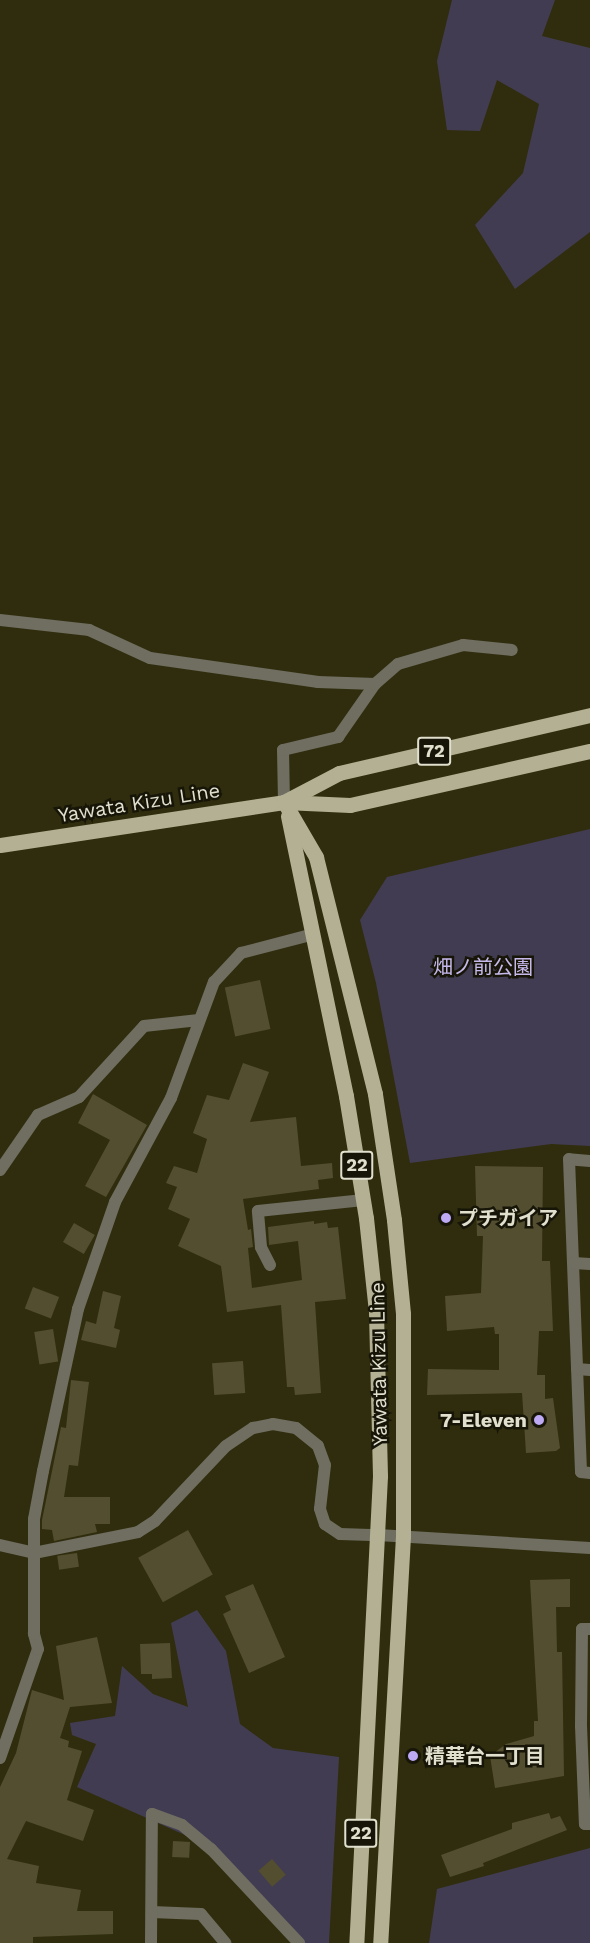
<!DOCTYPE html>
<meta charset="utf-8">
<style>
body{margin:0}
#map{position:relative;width:590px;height:1943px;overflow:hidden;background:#302d0e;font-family:"Work Sans","Noto Sans JP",sans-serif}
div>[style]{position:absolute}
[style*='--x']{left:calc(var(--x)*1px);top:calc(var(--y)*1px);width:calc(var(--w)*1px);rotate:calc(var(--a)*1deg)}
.green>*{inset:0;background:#423c52}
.building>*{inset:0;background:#524e2f;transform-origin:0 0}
.minor>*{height:12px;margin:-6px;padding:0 6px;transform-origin:6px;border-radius:6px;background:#6f6e60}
.tertiary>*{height:12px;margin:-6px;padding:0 6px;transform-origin:6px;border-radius:6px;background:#6f6e60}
.primary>*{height:15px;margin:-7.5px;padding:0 7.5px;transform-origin:7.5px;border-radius:7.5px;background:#b3b093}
.dots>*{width:16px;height:16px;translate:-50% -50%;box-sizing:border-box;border:3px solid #161508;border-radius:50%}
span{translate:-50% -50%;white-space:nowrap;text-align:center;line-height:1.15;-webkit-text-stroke:5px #161508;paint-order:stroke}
.shield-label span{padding:2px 4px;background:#161508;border:2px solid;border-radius:4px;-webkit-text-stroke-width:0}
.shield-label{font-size:18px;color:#e1dfcd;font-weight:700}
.street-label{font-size:20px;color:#e1dfcd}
.park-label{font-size:20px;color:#c7b9ec}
.poi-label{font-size:20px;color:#e1dfcd;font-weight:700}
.left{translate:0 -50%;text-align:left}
.right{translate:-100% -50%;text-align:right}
</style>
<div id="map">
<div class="green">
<i style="clip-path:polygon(452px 0,555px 0,542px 36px,590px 48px,590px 232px,515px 289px,475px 225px,523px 173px,539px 104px,497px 80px,480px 131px,447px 130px,437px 61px)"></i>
<i style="clip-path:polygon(590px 829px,590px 1146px,551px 1144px,410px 1163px,376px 983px,360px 920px,387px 877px)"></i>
<i style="clip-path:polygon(197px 1610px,226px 1651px,240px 1724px,273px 1748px,339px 1757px,329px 1943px,303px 1943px,203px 1843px,77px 1787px,96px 1744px,72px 1735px,70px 1723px,115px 1716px,122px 1666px,153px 1694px,188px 1707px,171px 1623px)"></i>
<i style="clip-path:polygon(590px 1848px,590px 1943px,429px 1943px,437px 1889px)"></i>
</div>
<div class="building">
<i style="left:260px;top:980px;width:50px;height:36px;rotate:78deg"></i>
<i style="clip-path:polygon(243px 1063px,269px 1072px,250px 1122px,296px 1117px,301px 1166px,332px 1163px,333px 1178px,318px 1180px,319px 1189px,243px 1199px,248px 1230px,251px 1229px,253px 1247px,248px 1248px,252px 1288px,302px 1280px,298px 1241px,269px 1245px,268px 1227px,314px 1221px,314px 1224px,327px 1222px,328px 1228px,338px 1227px,346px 1299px,315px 1302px,321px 1393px,295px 1395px,294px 1387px,287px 1387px,281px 1305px,227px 1312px,221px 1266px,178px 1246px,190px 1219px,168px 1209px,177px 1187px,166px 1183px,174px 1166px,197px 1173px,207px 1139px,193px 1133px,207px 1095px,229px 1100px)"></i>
<i style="clip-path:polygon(93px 1094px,147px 1125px,106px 1197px,85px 1186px,110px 1140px,78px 1123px)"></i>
<i style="clip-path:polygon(475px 1166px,543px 1167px,542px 1261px,550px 1261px,553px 1331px,539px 1331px,537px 1375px,545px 1375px,545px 1399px,553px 1398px,560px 1448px,556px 1451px,526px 1453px,522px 1393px,427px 1395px,428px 1369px,499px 1370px,499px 1334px,495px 1334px,494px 1327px,447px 1331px,445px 1296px,481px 1293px,483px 1236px,477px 1236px)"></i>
<i style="left:74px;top:1223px;width:24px;height:22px;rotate:30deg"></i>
<i style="left:33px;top:1287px;width:28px;height:23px;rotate:21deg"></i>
<i style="clip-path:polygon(103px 1291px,121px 1296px,114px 1328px,120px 1330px,116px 1348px,81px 1340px,86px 1321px,96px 1324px)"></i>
<i style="left:53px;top:1329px;width:33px;height:19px;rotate:81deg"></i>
<i style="left:243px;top:1361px;width:32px;height:31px;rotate:86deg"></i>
<i style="clip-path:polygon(71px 1380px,89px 1382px,78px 1466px,69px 1465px,64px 1497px,110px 1497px,110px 1524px,95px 1524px,97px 1532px,54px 1541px,52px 1530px,42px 1529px,42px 1520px,61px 1427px,66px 1428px)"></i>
<i style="left:188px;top:1530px;width:51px;height:57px;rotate:61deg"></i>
<i style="left:77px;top:1553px;width:14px;height:20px;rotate:82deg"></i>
<i style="clip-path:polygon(570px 1579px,570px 1607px,556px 1607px,557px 1652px,562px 1652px,564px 1776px,495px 1788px,490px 1756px,506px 1744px,534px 1736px,534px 1721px,538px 1721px,530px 1580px)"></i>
<i style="clip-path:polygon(253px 1584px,285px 1657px,249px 1673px,223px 1614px,231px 1610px,225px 1596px)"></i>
<i style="clip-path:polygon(97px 1637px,112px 1703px,70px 1707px,60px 1738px,69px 1741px,68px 1747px,82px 1751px,67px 1800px,94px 1810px,83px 1841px,26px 1821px,7px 1859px,39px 1866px,36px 1883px,81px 1890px,77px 1911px,113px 1911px,113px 1934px,33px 1937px,33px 1943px,0 1943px,0 1787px,16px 1753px,32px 1690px,64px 1700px,56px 1646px)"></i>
<i style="clip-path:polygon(170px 1643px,172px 1678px,152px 1679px,152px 1674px,141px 1674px,140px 1644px)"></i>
<i style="clip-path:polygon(549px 1813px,551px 1819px,560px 1816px,567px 1830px,483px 1863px,484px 1866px,450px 1877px,441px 1855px,512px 1829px,512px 1823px)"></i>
<i style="left:173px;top:1841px;width:17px;height:16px;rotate:3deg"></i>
<i style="left:272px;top:1859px;width:21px;height:18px;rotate:49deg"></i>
</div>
<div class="minor">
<i style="--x:0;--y:620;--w:90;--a:6.4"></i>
<i style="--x:89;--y:630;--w:67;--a:24.7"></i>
<i style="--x:150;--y:658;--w:170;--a:8.1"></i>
<i style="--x:318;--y:682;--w:57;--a:2"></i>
<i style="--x:284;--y:802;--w:52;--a:-91.1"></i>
<i style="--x:283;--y:750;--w:57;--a:-13.3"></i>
<i style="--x:338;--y:737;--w:65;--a:-55.1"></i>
<i style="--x:375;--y:684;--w:30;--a:-41"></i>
<i style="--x:398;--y:664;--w:68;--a:-16.3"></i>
<i style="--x:463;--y:645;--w:49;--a:5.8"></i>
<i style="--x:590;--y:1161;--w:21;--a:-175"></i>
<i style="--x:569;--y:1159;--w:313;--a:87.8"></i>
<i style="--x:581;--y:1472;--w:9;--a:6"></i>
<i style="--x:0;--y:1170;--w:67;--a:-55.4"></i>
<i style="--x:38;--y:1115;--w:45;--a:-23.7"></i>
<i style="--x:79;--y:1097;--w:96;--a:-47.5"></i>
<i style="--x:144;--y:1026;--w:55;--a:-6.2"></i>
<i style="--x:574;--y:1263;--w:16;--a:4"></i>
<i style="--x:270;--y:1265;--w:20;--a:-117"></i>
<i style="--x:261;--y:1247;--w:36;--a:-95"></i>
<i style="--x:258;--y:1211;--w:106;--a:-6"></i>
<i style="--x:577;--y:1369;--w:13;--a:4"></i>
<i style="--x:0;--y:1545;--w:35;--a:13"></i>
<i style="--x:34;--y:1553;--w:106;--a:-11.4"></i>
<i style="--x:138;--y:1532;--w:20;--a:-33"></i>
<i style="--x:155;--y:1521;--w:103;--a:-46.6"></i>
<i style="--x:226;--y:1446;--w:32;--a:-34"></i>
<i style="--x:253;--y:1428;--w:20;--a:-11"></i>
<i style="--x:273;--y:1424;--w:23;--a:10"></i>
<i style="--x:296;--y:1428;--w:28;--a:39"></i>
<i style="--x:318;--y:1446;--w:20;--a:70"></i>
<i style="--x:325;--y:1465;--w:44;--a:96.5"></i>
<i style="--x:320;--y:1509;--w:16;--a:72"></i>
<i style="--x:325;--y:1524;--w:18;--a:34"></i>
<i style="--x:340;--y:1534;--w:38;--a:2"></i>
<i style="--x:590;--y:1629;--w:8;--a:180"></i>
<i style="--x:582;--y:1629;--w:97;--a:90.6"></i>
<i style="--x:581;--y:1726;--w:98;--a:87.7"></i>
<i style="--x:585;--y:1824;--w:5;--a:0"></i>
<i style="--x:0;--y:1758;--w:115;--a:-70.8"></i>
<i style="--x:38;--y:1649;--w:16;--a:-105"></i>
<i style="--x:34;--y:1634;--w:115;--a:-90"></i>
<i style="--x:34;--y:1519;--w:49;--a:-79.4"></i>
<i style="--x:43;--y:1471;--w:166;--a:-77.8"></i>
<i style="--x:78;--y:1309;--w:113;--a:-70.9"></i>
<i style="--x:115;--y:1202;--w:118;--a:-61.7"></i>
<i style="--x:171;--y:1098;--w:124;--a:-69.7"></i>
<i style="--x:214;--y:982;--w:40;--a:-47"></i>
<i style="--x:241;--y:953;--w:75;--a:-14.6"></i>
<i style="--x:152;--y:1912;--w:49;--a:2.3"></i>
<i style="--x:201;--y:1914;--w:38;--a:50"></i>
<i style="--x:151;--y:1943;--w:129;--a:-89.6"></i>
<i style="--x:152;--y:1814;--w:32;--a:20"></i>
<i style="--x:182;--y:1825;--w:38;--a:40"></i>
<i style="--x:211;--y:1849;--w:129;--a:46.9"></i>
</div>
<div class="tertiary">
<i style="--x:378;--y:1535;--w:212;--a:3.5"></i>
</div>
<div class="primary">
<i style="--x:284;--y:802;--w:64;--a:59.8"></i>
<i style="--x:316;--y:857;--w:244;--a:76"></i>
<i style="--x:375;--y:1094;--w:127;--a:81.4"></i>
<i style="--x:394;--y:1220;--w:94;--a:84.5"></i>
<i style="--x:403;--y:1314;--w:222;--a:90"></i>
<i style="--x:403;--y:1536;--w:408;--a:93.2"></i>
<i style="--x:284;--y:802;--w:62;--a:-27.8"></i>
<i style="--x:339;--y:773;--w:258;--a:-13"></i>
<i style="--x:288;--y:816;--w:286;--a:78.3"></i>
<i style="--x:346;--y:1096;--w:124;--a:80.7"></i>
<i style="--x:366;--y:1218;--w:95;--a:83.9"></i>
<i style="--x:376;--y:1312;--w:164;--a:88.6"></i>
<i style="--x:380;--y:1476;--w:468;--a:92.9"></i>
<i style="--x:0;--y:845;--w:287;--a:-8.6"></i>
<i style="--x:284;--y:802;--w:66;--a:2.6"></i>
<i style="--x:350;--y:805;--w:246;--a:-12.7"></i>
</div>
<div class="dots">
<i style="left:446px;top:1218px;background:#bea9f4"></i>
<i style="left:539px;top:1420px;background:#bea9f4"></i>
<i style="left:413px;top:1756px;background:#bea9f4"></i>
</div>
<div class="shield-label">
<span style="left:434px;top:751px">72</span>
<span style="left:357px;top:1165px">22</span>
<span style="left:361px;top:1833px">22</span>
</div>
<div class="street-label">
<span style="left:139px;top:803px;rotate:-9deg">Yawata Kizu Line</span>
<span style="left:379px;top:1364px;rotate:-91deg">Yawata Kizu Line</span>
</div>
<div class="park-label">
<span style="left:483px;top:967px">畑ノ前公園</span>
</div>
<div class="poi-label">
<span class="left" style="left:458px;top:1218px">プチガイア</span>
<span class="right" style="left:527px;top:1420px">7-Eleven</span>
<span class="left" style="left:425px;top:1756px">精華台一丁目</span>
</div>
</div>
